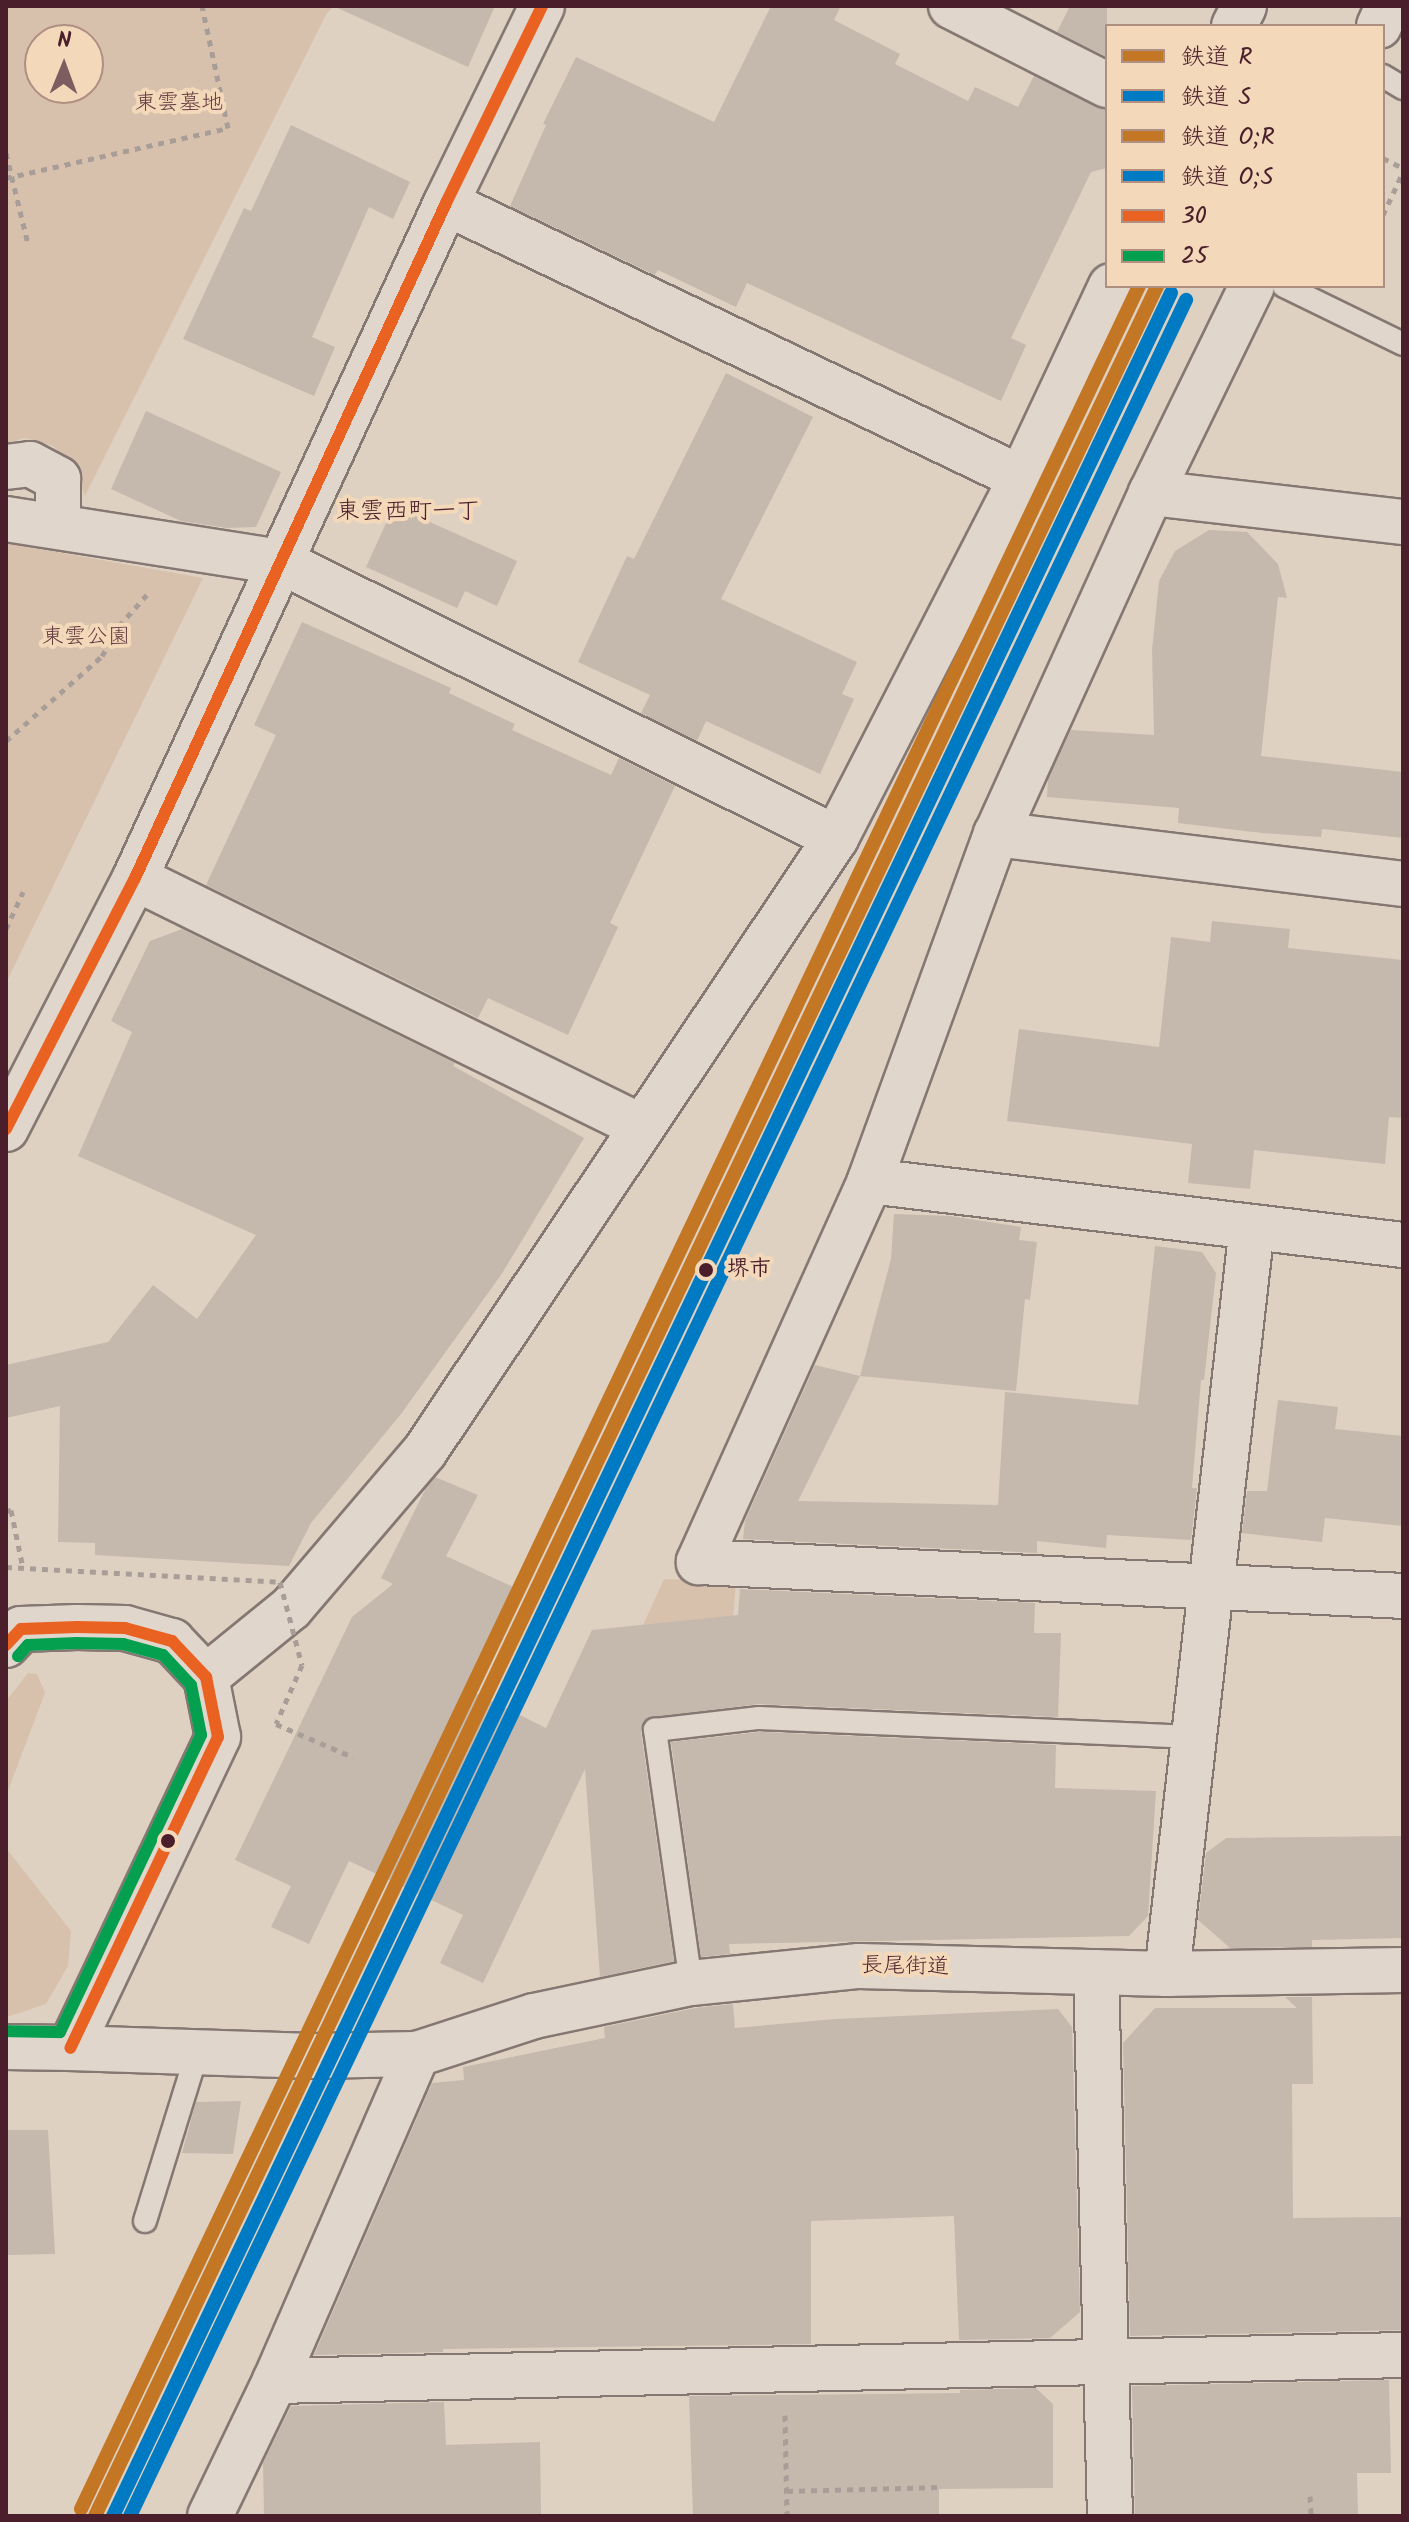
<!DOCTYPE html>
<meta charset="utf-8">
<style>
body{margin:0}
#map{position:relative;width:1409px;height:2522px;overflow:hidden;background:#dfd1c1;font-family:Kalam,"Klee One",sans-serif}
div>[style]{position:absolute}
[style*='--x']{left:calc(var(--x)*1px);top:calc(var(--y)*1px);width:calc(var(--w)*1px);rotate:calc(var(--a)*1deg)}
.green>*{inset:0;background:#d7c1ad}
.building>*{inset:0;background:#c5b8ad}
.path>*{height:5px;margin-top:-2.5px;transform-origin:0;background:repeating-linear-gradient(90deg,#a99e97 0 6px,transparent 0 12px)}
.roads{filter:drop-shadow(2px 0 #857772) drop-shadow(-2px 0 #857772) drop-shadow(0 2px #857772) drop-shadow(0 -2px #857772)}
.lane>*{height:22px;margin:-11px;padding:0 11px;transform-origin:11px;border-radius:11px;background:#e0d6cb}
.street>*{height:44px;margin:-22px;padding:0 22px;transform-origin:22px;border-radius:22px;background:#e0d6cb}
.secondary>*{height:44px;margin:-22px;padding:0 22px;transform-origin:22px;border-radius:22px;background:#e0d6cb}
.path-bridge>*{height:5px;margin-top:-2.5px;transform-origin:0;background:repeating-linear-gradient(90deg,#a99e97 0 6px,transparent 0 12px)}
.bus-1>*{height:12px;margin:-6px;padding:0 6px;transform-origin:6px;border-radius:6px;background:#ea6222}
.bus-2>*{height:12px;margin:-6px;padding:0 6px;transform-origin:6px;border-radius:6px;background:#049f4f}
.rail-1>*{height:14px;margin:-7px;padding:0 7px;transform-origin:7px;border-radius:7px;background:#c37623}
.rail-2>*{height:14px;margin:-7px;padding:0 7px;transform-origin:7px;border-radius:7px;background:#007ac2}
.rail-3>*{height:14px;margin:-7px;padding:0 7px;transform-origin:7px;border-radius:7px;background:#c37623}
.rail-4>*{height:14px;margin:-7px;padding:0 7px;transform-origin:7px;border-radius:7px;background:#007ac2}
.dots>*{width:22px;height:22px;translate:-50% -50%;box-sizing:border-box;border:4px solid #f3d9ba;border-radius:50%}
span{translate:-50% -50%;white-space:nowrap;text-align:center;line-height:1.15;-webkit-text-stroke:8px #f3d9ba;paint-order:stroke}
.park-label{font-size:22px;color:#653d42}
.stop-label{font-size:22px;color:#4a1f2b;font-weight:700}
.left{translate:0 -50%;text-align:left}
.street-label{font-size:22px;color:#4a1f2b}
.neighbourhood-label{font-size:24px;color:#4a1f2b}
.frame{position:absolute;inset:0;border:8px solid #4a1f2b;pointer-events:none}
.legend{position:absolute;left:1105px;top:24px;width:280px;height:264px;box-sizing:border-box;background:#f3d9ba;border:2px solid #af8f81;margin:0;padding:10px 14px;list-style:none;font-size:24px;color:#4a1f2b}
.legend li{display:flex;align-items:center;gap:16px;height:40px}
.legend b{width:40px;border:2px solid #af8f81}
.north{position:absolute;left:24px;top:24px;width:80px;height:80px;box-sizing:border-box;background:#f3d9ba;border:2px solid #af8f81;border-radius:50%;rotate:1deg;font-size:22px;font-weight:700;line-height:32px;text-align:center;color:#4a1f2b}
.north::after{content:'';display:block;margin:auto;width:28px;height:36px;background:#7e5d60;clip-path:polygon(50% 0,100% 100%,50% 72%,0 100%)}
</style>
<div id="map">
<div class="green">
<i style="clip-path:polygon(evenodd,6px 6px,335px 6px,327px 13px,85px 496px,71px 464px,53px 446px,25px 438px,6px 443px,6px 6px,40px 40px,88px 40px,88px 88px,40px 88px,40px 40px)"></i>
<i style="clip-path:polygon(6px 543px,203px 578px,6px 983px)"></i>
<i style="clip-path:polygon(664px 1579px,736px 1582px,732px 1632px,643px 1625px)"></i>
<i style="clip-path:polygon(28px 1673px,37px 1674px,45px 1693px,6px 1796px,6px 1701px)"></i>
<i style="clip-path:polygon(6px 1848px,71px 1931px,68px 1966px,46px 2004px,10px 2016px,6px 2016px)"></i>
</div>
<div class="building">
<i style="clip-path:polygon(333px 6px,495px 6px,468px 67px)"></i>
<i style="clip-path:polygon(771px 6px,841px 6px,834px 20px,900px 54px,895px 64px,968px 101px,975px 87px,1018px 107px,1034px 76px,1107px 110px,1107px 168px,1091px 172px,1011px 338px,1026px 345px,1001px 401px,747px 283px,736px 307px,658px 270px,655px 275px,510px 206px,546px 125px,543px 124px,576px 57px,714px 122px)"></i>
<i style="clip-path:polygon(1070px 6px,1107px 6px,1107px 57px,1057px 32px)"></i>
<i style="clip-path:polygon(291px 125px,410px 182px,393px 219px,369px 207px,312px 337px,335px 347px,314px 396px,183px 339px,244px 208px,251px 211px)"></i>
<i style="clip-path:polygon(726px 373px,813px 417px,721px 599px,857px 662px,842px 694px,854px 699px,820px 774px,706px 721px,697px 741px,641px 713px,650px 695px,578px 662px,627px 556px,634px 559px)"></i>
<i style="clip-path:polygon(146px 411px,281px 472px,256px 527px,227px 528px,181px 521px,111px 489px)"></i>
<i style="clip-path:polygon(394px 506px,517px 561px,497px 606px,465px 591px,457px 608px,366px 567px)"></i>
<i style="clip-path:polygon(1209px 530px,1247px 532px,1278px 564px,1287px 598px,1278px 597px,1261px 756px,1403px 772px,1403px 838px,1322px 829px,1321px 837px,1262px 833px,1178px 823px,1179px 808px,1047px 797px,1048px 779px,1071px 730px,1154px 735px,1152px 650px,1159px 581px,1175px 551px)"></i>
<i style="clip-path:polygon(302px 622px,451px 688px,449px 693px,515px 724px,512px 730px,611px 775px,619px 758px,675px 786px,610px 923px,618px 927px,568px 1035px,488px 998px,478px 1018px,206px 885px,276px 735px,254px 725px)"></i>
<i style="clip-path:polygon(1212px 921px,1290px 929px,1288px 948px,1403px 960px,1403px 1118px,1389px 1117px,1385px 1164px,1254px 1150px,1250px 1189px,1188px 1183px,1192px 1144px,1007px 1121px,1019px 1029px,1159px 1047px,1171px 937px,1210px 942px)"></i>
<i style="clip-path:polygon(182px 929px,455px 1063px,453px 1066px,584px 1138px,501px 1275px,401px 1414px,311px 1523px,289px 1566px,95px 1555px,95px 1543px,58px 1542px,60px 1406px,6px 1418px,6px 1365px,108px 1342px,153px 1285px,197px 1319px,256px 1235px,78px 1156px,132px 1032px,111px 1021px,150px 941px)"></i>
<i style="clip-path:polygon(894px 1214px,950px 1216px,1021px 1227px,1019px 1240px,1037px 1242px,1030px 1300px,1025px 1299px,1016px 1391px,860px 1376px,891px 1259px)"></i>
<i style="clip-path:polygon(1155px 1246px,1202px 1252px,1216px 1273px,1204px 1380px,1201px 1380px,1192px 1488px,1197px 1488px,1191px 1540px,1107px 1535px,1106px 1548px,1037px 1541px,1037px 1553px,743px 1539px,745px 1521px,815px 1365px,860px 1376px,798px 1501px,998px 1505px,1005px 1392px,1138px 1405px)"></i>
<i style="clip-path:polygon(1278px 1400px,1338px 1407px,1335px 1429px,1403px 1436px,1403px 1526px,1325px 1518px,1322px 1542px,1242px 1533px,1247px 1491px,1267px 1491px)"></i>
<i style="clip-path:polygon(435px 1477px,478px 1495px,446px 1556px,522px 1591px,475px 1693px,546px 1728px,592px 1630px,738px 1615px,740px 1589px,1035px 1603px,1034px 1633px,1061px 1633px,1058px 1717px,759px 1704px,647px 1718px,641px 1732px,674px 1961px,600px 1977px,585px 1769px,483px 1983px,440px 1963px,463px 1915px,349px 1861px,309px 1944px,271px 1927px,291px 1886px,235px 1860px,352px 1617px,393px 1584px,381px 1578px,425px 1490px)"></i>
<i style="clip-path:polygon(760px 1732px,1056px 1745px,1055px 1788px,1156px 1791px,1148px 1916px,1129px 1936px,729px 1944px,730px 1954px,701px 1957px,671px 1742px)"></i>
<i style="clip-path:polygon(1403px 1836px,1403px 1938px,1312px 1940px,1312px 1947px,1230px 1948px,1198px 1920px,1206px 1853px,1226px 1838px)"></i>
<i style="clip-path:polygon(1285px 1997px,1312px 1997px,1313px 2084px,1292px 2084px,1293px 2218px,1403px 2217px,1403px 2330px,1130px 2336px,1123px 2043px,1155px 2008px,1297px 2008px)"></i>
<i style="clip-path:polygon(733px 2004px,735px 2028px,835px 2019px,1058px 2009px,1072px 2027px,1080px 2312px,1050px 2338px,959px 2340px,954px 2216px,811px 2221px,811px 2344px,443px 2349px,443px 2352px,314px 2355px,432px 2083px,464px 2080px,463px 2067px,605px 2038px,604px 2027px,695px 2008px)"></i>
<i style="clip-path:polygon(241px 2101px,233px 2154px,182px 2153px,196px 2102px)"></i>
<i style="clip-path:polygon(6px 2130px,48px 2130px,55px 2254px,6px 2255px)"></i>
<i style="clip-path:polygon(1389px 2380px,1391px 2473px,1357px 2473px,1358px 2516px,1135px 2516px,1132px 2386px)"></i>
<i style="clip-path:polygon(1036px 2388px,1053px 2404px,1053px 2488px,939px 2489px,939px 2516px,693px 2516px,689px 2396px,960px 2393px,960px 2390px)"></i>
<i style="clip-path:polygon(444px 2402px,446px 2445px,540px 2442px,541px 2516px,264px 2516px,263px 2463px,291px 2406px)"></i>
</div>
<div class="path">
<i style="--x:6;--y:153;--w:94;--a:76.4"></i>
<i style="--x:1383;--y:158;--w:22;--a:27"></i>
<i style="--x:6;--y:178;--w:228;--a:-12.7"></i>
<i style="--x:228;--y:128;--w:125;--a:-102"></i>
<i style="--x:1383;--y:215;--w:47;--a:-65.1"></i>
<i style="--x:6;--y:741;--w:128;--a:-41.5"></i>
<i style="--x:102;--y:656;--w:34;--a:-60"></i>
<i style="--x:119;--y:626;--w:48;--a:-48.4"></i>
<i style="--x:6;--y:929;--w:41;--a:-65.3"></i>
<i style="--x:6;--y:1511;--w:5;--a:-11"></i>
<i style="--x:11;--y:1510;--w:59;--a:78.3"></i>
<i style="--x:785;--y:2415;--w:101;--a:88.9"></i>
<i style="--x:787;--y:2491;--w:154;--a:-1.5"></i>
<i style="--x:1310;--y:2496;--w:20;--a:87"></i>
</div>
<div class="roads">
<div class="lane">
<i style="--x:1383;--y:76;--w:23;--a:31"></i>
<i style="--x:1284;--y:286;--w:132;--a:26"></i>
<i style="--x:691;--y:1983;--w:256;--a:-98.1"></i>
<i style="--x:655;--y:1730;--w:105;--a:-6.6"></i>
<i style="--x:759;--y:1718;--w:435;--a:2.5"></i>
<i style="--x:145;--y:2221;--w:176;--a:-72.8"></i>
</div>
<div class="street">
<i style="--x:951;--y:6;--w:175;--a:26.9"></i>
<i style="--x:1234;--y:26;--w:22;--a:-63"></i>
<i style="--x:1379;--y:26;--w:22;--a:-66"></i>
<i style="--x:446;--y:203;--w:637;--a:25.56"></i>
<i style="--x:1252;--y:286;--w:230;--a:116"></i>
<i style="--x:1151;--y:493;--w:375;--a:114.4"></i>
<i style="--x:996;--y:834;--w:369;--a:110"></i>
<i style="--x:870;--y:1181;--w:418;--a:114.2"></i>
<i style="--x:699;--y:1562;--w:705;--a:2.76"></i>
<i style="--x:6;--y:467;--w:24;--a:-7"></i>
<i style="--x:30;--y:464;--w:32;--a:28"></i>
<i style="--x:58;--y:479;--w:47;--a:90"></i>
<i style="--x:1151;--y:493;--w:254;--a:6.6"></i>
<i style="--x:6;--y:519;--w:279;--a:8.9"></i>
<i style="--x:282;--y:562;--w:619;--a:26.48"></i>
<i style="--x:996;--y:834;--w:410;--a:7"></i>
<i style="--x:135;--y:878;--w:565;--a:26.16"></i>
<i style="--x:870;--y:1181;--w:537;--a:6.85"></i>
<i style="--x:6;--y:1645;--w:22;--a:-47"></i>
<i style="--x:21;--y:1629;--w:56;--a:-2"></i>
<i style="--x:77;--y:1627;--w:48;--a:1.2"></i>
<i style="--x:125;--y:1628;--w:49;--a:15.5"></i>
<i style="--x:172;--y:1641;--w:50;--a:46.6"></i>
<i style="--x:206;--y:1677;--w:61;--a:78.7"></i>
<i style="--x:218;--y:1737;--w:344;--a:115.4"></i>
<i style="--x:70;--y:2048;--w:243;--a:1.9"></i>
<i style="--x:313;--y:2056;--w:104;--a:-1.1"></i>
<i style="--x:417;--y:2054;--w:123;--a:-18"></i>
<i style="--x:534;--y:2016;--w:160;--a:-11.9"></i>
<i style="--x:691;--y:1983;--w:169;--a:-5.8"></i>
<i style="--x:859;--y:1966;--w:308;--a:1.5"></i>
<i style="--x:1167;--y:1974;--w:236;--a:-1"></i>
<i style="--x:206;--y:1677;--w:109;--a:-39.1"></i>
<i style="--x:291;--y:1608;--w:206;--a:-49.5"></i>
<i style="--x:425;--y:1451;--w:738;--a:-56.16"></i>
<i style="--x:836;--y:838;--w:405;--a:-62.8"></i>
<i style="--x:1021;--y:478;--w:212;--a:-64.9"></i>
<i style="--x:1096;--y:1972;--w:544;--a:88.53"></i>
<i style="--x:1167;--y:1974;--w:752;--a:-83.51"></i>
<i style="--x:275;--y:2381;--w:1128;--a:-1.32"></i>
<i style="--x:210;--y:2516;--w:150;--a:-64.3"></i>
<i style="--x:275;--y:2381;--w:357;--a:-66.5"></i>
</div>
<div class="secondary">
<i style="--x:6;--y:1129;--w:282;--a:-62.8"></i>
<i style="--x:135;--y:878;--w:743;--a:-65.26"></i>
<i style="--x:446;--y:203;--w:219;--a:-64"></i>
<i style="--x:6;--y:2047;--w:64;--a:0.9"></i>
</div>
</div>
<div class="path-bridge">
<i style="--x:6;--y:1567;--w:274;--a:3.1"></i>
<i style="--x:280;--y:1582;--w:86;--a:75.2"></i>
<i style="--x:302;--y:1665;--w:64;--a:113.8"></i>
<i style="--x:276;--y:1724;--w:84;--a:23.2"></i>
</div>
<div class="bus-1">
<i style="--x:6;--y:1129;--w:282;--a:-62.8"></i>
<i style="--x:135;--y:878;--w:743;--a:-65.26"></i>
<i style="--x:446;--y:203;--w:219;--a:-64"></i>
<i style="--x:6;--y:1645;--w:22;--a:-47"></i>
<i style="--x:21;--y:1629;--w:56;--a:-2"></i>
<i style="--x:77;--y:1627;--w:48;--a:1.2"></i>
<i style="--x:125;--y:1628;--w:49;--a:15.5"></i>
<i style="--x:172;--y:1641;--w:50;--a:46.6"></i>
<i style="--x:206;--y:1677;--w:61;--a:78.7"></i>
<i style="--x:218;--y:1737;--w:344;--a:115.4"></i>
</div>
<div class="bus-2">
<i style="--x:6;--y:2031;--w:54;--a:1.1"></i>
<i style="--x:60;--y:2032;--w:329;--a:-64.6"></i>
<i style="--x:201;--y:1735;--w:51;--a:-101.3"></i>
<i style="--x:191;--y:1685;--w:41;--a:-133"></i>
<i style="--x:163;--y:1655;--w:41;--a:-164.6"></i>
<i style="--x:123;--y:1644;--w:46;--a:-178.8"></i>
<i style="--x:77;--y:1643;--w:49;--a:177.7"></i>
<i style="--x:28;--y:1645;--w:15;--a:132"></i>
</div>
<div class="rail-1">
<i style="--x:95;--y:2516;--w:2470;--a:-64.53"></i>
</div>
<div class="rail-2">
<i style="--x:113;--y:2516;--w:2462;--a:-64.55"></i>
</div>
<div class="rail-3">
<i style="--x:81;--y:2509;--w:2462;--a:-64.55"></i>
</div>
<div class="rail-4">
<i style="--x:130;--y:2516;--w:2455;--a:-64.52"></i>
</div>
<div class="dots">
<i style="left:706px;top:1270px;background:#4a1f2b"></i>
<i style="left:168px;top:1841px;background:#4a1f2b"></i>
</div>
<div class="park-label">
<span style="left:179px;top:104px">東雲墓地</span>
<span style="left:86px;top:638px">東雲公園</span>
</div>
<div class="stop-label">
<span class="left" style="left:727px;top:1270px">堺市</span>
</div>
<div class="street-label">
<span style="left:905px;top:1967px;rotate:1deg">長尾街道</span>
</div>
<div class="neighbourhood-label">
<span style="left:408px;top:512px">東雲西町一丁</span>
</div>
<div class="frame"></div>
<ul class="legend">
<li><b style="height:10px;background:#c37623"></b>鉄道 R</li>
<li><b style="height:10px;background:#007ac2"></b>鉄道 S</li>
<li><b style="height:10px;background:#c37623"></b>鉄道 O;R</li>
<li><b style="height:10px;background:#007ac2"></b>鉄道 O;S</li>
<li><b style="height:10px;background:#ea6222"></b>30</li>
<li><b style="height:10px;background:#049f4f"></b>25</li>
</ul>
<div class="north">N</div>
</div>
